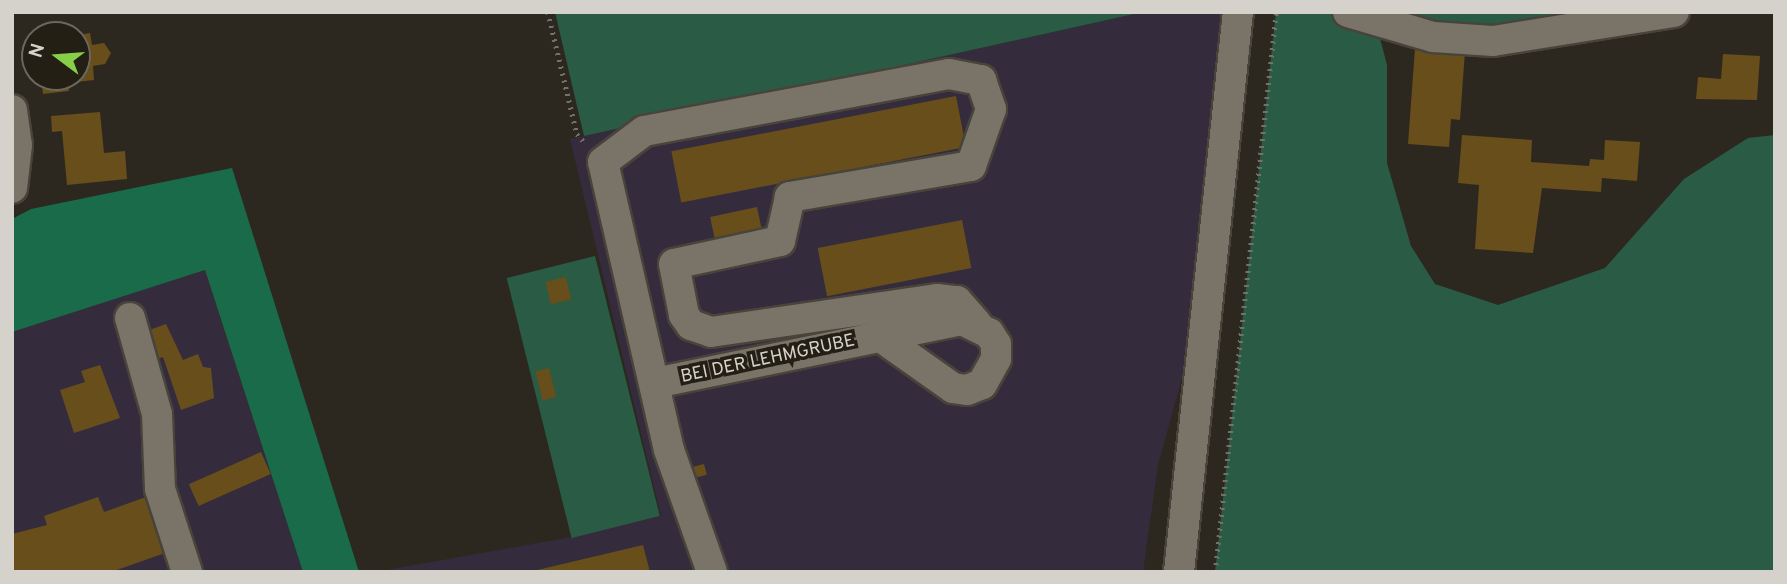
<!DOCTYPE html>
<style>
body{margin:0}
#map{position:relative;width:1787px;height:584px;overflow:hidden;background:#2d281f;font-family:Overpass,sans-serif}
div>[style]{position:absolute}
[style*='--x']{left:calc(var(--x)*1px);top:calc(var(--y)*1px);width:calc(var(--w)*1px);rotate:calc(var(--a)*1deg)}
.commercial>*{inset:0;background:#342c3d}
.green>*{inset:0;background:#2a5b44;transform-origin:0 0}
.forest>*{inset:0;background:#196b4a}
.building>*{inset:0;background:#674e1a;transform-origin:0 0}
.path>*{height:4.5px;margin-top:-2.25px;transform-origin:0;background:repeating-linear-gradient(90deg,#757169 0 2px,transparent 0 7px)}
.roads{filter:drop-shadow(2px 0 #48433b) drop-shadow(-2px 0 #48433b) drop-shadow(0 2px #48433b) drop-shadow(0 -2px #48433b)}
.minor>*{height:30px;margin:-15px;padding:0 15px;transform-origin:15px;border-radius:15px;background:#797368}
span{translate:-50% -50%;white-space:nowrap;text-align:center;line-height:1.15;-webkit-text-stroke:7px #241f15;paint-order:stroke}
.street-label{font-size:18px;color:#d5d2cb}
.frame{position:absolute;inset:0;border:14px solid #d5d2cb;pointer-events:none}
.north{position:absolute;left:21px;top:21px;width:70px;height:70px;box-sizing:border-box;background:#241f15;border:2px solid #6b675e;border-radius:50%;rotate:286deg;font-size:19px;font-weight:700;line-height:28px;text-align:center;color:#d5d2cb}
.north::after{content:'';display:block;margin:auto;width:24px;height:32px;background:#88cf49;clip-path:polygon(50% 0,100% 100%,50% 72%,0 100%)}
</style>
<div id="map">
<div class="commercial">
<i style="clip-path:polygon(1143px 12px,1222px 12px,1182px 378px,1158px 465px,1143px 572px,376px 572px,572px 537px,661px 516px,570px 139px)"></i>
<i style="clip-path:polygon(205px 270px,303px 572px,12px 572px,12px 332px)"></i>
</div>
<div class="green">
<i style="clip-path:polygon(555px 12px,1143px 12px,584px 136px)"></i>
<i style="clip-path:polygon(1276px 12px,1348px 12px,1376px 23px,1387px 65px,1387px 163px,1411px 246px,1435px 284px,1498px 305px,1605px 268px,1684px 179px,1748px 138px,1775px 135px,1775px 572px,1215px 572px)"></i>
<i style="clip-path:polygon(1365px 12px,1624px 12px,1494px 33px)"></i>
<i style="left:595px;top:256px;width:268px;height:91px;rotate:76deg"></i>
</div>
<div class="forest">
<i style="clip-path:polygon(232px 168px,359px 572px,303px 572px,205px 270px,12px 332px,12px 219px,31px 209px)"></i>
</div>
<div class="building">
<i style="clip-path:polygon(62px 24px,63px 35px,38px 35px,37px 26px)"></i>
<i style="clip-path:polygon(90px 33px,92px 45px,104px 43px,111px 53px,105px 64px,93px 66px,94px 80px,68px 83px,69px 91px,43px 94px,41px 77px,77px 77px,77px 35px)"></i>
<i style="clip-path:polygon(1415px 48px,1465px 51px,1460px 120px,1451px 119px,1449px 147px,1408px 144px)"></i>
<i style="clip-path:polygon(1723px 54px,1760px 56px,1757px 100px,1696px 99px,1698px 77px,1721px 79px)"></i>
<i style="left:956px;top:96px;width:52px;height:290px;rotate:79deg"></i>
<i style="clip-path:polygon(100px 112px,104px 153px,125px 151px,127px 179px,67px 185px,62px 131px,52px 132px,51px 116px)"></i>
<i style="clip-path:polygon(1462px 135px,1532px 140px,1531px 162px,1589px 166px,1590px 159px,1604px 160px,1605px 140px,1640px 142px,1637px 181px,1602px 178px,1601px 192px,1542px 188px,1533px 253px,1475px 249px,1479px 185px,1458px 183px)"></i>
<i style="left:757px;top:207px;width:25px;height:48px;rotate:78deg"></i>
<i style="left:962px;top:220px;width:49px;height:147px;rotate:79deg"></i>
<i style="left:566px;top:277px;width:23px;height:21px;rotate:77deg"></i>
<i style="clip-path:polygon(166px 324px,183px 360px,198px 354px,203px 367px,211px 368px,214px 398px,181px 410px,163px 357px,151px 361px,141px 333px)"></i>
<i style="clip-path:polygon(100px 365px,120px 418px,74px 433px,60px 390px,85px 382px,81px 371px)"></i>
<i style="left:549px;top:368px;width:30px;height:14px;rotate:76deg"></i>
<i style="left:261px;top:452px;width:24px;height:79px;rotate:66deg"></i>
<i style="left:704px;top:464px;width:11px;height:11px;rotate:75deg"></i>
<i style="clip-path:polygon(98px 497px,104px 512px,146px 497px,165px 553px,111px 572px,12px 572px,12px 534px,47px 525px,44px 516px)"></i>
<i style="clip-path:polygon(643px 545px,650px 572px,533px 572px,533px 571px)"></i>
</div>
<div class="path">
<i style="--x:548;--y:12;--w:125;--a:76.6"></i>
<i style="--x:577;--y:134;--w:13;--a:48"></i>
<i style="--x:1215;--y:572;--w:563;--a:-83.78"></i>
</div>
<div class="roads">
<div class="minor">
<i style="--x:1348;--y:12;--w:89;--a:16.4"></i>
<i style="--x:1433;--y:37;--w:60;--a:3.8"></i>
<i style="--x:1493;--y:41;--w:183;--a:-9.1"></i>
<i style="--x:12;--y:110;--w:35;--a:82"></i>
<i style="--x:17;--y:145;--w:43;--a:96.6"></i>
<i style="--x:130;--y:318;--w:100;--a:74.3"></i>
<i style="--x:157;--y:414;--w:75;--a:87.7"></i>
<i style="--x:160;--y:489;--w:87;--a:72"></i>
<i style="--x:655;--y:383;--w:313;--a:-11.6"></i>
<i style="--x:962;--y:320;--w:30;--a:26"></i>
<i style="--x:989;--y:333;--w:13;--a:58"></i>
<i style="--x:996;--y:344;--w:15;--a:90"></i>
<i style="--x:996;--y:359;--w:29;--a:119"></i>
<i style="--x:982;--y:384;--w:16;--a:158"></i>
<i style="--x:967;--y:390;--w:14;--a:-172"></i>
<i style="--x:953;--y:388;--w:88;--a:-144.7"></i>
<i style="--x:712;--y:572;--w:129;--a:-109.4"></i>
<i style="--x:669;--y:450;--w:295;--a:-102.9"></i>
<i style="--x:603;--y:162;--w:51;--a:-37.1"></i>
<i style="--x:644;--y:131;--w:310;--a:-10.6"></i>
<i style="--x:949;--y:74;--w:33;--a:11"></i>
<i style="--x:981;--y:80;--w:31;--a:71"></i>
<i style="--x:991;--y:109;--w:60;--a:109.3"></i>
<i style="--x:971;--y:166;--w:184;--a:170.3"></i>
<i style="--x:790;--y:197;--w:45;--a:102.8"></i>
<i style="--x:780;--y:241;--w:108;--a:167.8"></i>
<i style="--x:674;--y:264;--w:52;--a:78.9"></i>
<i style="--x:684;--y:315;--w:12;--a:55"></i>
<i style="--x:691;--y:325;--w:21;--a:19"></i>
<i style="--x:711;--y:332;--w:228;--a:-8.3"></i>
<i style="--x:937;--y:299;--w:20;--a:6"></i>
<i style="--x:957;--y:301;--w:30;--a:49"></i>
<i style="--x:1179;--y:572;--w:563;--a:-83.99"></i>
</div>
</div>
<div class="street-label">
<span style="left:768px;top:360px;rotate:-12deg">BEI DER LEHMGRUBE</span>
</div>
<div class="frame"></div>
<div class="north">N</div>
</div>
